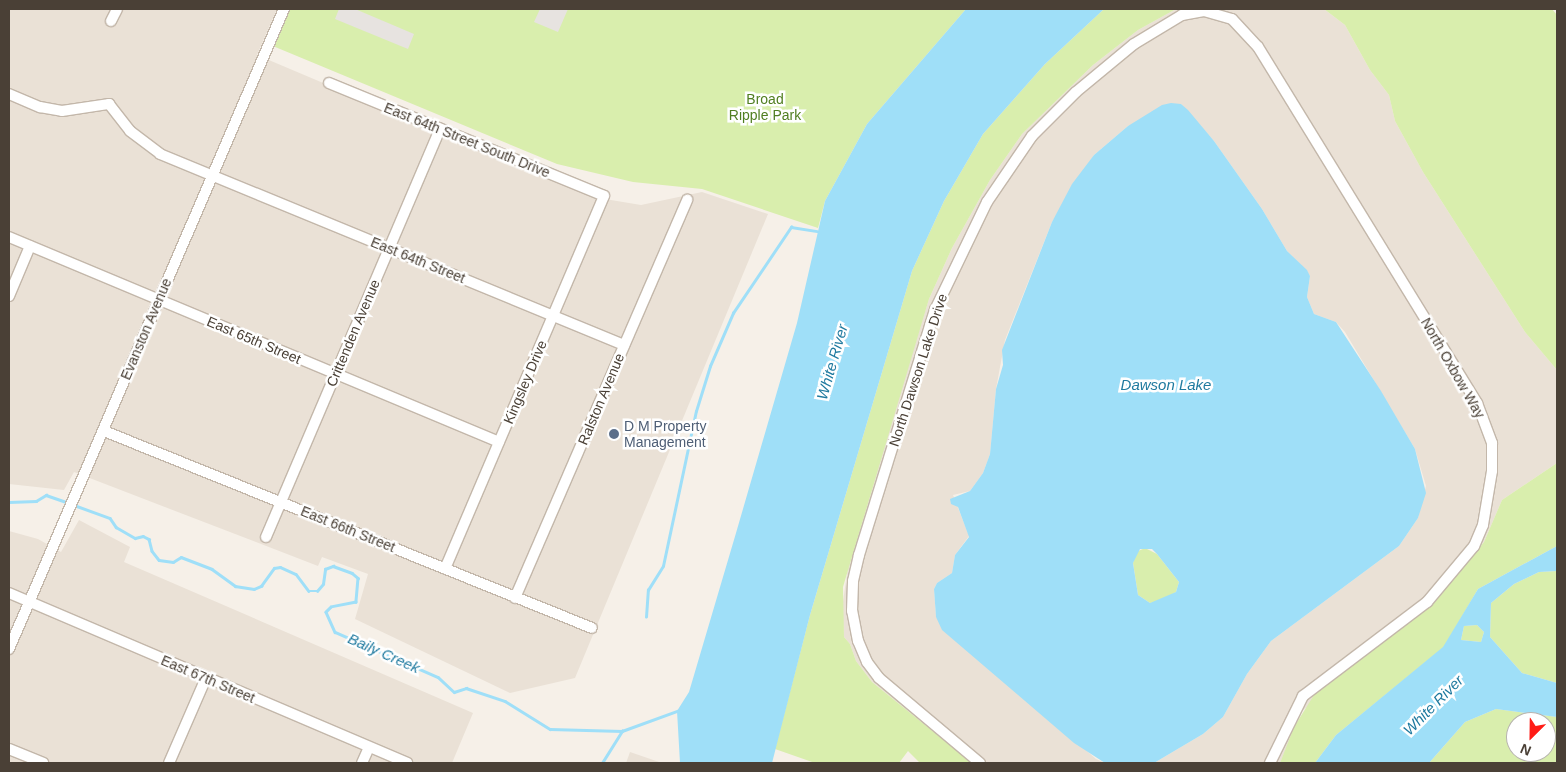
<!DOCTYPE html>
<style>
body{margin:0}
#map{position:relative;width:1566px;height:772px;overflow:hidden;background:#f6f0e8;font-family:Arial,sans-serif}
div>[style]{position:absolute}
[style*='--x']{left:calc(var(--x)*1px);top:calc(var(--y)*1px);width:calc(var(--w)*1px);rotate:calc(var(--a)*1deg)}
.residential>*{inset:0;background:#eae1d6}
.green>*{inset:0;background:#d9eead}
.parking>*{inset:0;background:#e7e3e0}
.water>*{inset:0;background:#9fdff8}
.stream>*{height:2.5px;margin:-1.25px;padding:0 1.25px;transform-origin:1.25px;border-radius:1.25px;background:#9fdff8}
.roads{filter:drop-shadow(1px 0 #c3b7aa) drop-shadow(-1px 0 #c3b7aa) drop-shadow(0 1px #c3b7aa) drop-shadow(0 -1px #c3b7aa)}
.minor>*{height:10px;margin:-5px;padding:0 5px;transform-origin:5px;border-radius:5px;background:#fff}
.dots>*{width:14px;height:14px;translate:-50% -50%;box-sizing:border-box;border:2px solid #fff;border-radius:50%}
span{translate:-50% -50%;white-space:nowrap;text-align:center;line-height:1.15;-webkit-text-stroke:5px #fff;paint-order:stroke}
.park-label{font-size:14px;color:#507e21}
.street-label{font-size:14px;color:#4a4036}
.service-label{font-size:14px;color:#4e5e75}
.left{translate:0 -50%;text-align:left}
.water-label{font-size:15px;color:#1f7a9f;font-style:italic}
.frame{position:absolute;inset:0;border:10px solid #4a4036;pointer-events:none}
.north{position:absolute;left:1506px;top:712px;width:50px;height:50px;box-sizing:border-box;background:#fff;border:1px solid #b7b3af;border-radius:50%;rotate:203deg;font-size:14px;font-weight:700;line-height:20px;text-align:center;color:#4a4036}
.north::after{content:'';display:block;margin:auto;width:18px;height:22px;background:#ff1c16;clip-path:polygon(50% 0,100% 100%,50% 72%,0 100%)}
</style>
<div id="map">
<div class="residential">
<i style="clip-path:polygon(9px 9px,277px 9px,257px 55px,593px 197px,641px 205px,702px 192px,768px 214px,575px 678px,510px 693px,355px 619px,368px 574px,322px 557px,318px 566px,74px 472px,64px 490px,9px 484px)"></i>
<i style="clip-path:polygon(1176px 9px,1324px 9px,1345px 25px,1370px 70px,1389px 95px,1395px 121px,1423px 172px,1525px 332px,1557px 370px,1557px 463px,1502px 500px,1484px 542px,1435px 602px,1302px 711px,1280px 763px,1154px 763px,1203px 734px,1223px 717px,1247px 674px,1271px 641px,1399px 546px,1418px 518px,1426px 486px,1415px 449px,1345px 332px,1336px 322px,1314px 314px,1307px 297px,1310px 276px,1307px 271px,1287px 251px,1262px 209px,1214px 141px,1181px 104px,1128px 126px,1094px 155px,1052px 222px,1005px 340px,996px 389px,990px 454px,983px 473px,970px 491px,953px 495px,969px 536px,955px 555px,952px 573px,937px 583px,934px 589px,936px 617px,1096px 759px,1105px 763px,972px 763px,872px 682px,856px 661px,850px 644px,844px 637px,842px 608px,850px 554px,929px 299px,952px 248px,990px 180px,1022px 134px,1093px 65px,1138px 30px)"></i>
<i style="clip-path:polygon(79px 520px,130px 547px,124px 562px,473px 713px,452px 763px,9px 763px,9px 531px,38px 539px,61px 552px)"></i>
<i style="clip-path:polygon(630px 752px,662px 763px,626px 763px)"></i>
</div>
<div class="green">
<i style="clip-path:polygon(283px 9px,966px 9px,867px 124px,825px 201px,818px 228px,702px 189px,633px 182px,557px 164px,268px 44px)"></i>
<i style="clip-path:polygon(1104px 9px,1176px 9px,1138px 30px,1093px 65px,1022px 134px,990px 180px,952px 248px,929px 299px,843px 587px,844px 637px,850px 644px,856px 661px,872px 682px,972px 763px,920px 763px,908px 751px,899px 763px,815px 763px,775px 749px,810px 615px,912px 271px,944px 201px,983px 134px,1045px 64px)"></i>
<i style="clip-path:polygon(1324px 9px,1552px 9px,1557px 15px,1557px 370px,1525px 332px,1423px 172px,1395px 121px,1389px 95px,1370px 70px,1345px 25px)"></i>
<i style="clip-path:polygon(1557px 463px,1557px 546px,1478px 589px,1444px 647px,1336px 735px,1315px 763px,1280px 763px,1294px 727px,1314px 695px,1435px 602px,1484px 542px,1502px 500px)"></i>
<i style="clip-path:polygon(1145px 548px,1157px 554px,1179px 582px,1176px 592px,1161px 601px,1150px 603px,1138px 595px,1133px 563px,1136px 552px)"></i>
<i style="clip-path:polygon(1557px 571px,1557px 683px,1522px 673px,1490px 637px,1491px 603px,1514px 584px,1539px 572px)"></i>
<i style="clip-path:polygon(1477px 625px,1484px 632px,1481px 642px,1461px 640px,1464px 626px)"></i>
<i style="clip-path:polygon(evenodd,1496px 709px,1557px 717px,1557px 763px,1429px 763px,1465px 722px,1496px 709px,1516px 722px,1546px 722px,1546px 752px,1516px 752px,1516px 722px)"></i>
</div>
<div class="parking">
<i style="clip-path:polygon(339px 9px,355px 9px,414px 34px,408px 49px,335px 19px)"></i>
<i style="clip-path:polygon(540px 9px,568px 9px,558px 32px,534px 22px)"></i>
</div>
<div class="water">
<i style="clip-path:polygon(966px 9px,1104px 9px,1045px 64px,983px 134px,944px 201px,912px 271px,810px 615px,772px 763px,680px 763px,677px 711px,689px 692px,736px 533px,797px 323px,825px 201px,867px 124px)"></i>
<i style="clip-path:polygon(evenodd,1171px 103px,1181px 104px,1188px 110px,1214px 141px,1262px 209px,1287px 251px,1307px 270px,1310px 276px,1307px 297px,1314px 314px,1336px 322px,1381px 391px,1415px 449px,1426px 493px,1418px 518px,1399px 546px,1271px 641px,1247px 674px,1223px 717px,1203px 734px,1154px 763px,1105px 763px,1074px 743px,942px 630px,936px 617px,934px 589px,937px 583px,952px 573px,955px 555px,969px 537px,958px 507px,951px 504px,950px 499px,970px 491px,983px 473px,990px 454px,996px 389px,1003px 365px,1002px 350px,1052px 222px,1072px 184px,1094px 155px,1128px 126px,1162px 105px,1171px 103px,1140px 549px,1152px 549px,1157px 554px,1179px 582px,1176px 592px,1150px 603px,1138px 595px,1133px 563px,1140px 549px)"></i>
<i style="clip-path:polygon(evenodd,1557px 546px,1557px 571px,1539px 572px,1514px 584px,1491px 603px,1490px 637px,1522px 673px,1557px 683px,1557px 717px,1496px 709px,1465px 722px,1429px 763px,1315px 763px,1336px 735px,1443px 647px,1478px 589px,1557px 546px,1477px 625px,1484px 632px,1481px 642px,1461px 640px,1464px 626px,1477px 625px)"></i>
</div>
<div class="stream">
<i style="--x:9;--y:502;--w:27;--a:-2"></i>
<i style="--x:36;--y:501;--w:12;--a:-31"></i>
<i style="--x:46;--y:495;--w:24;--a:19"></i>
<i style="--x:74;--y:505;--w:38;--a:20"></i>
<i style="--x:110;--y:518;--w:11;--a:56"></i>
<i style="--x:116;--y:527;--w:22;--a:30"></i>
<i style="--x:135;--y:538;--w:8;--a:-14"></i>
<i style="--x:143;--y:536;--w:7;--a:27"></i>
<i style="--x:149;--y:539;--w:12;--a:76"></i>
<i style="--x:152;--y:551;--w:11;--a:52"></i>
<i style="--x:159;--y:560;--w:14;--a:8"></i>
<i style="--x:173;--y:562;--w:9;--a:-32"></i>
<i style="--x:181;--y:557;--w:33;--a:21"></i>
<i style="--x:212;--y:569;--w:29;--a:36"></i>
<i style="--x:235;--y:586;--w:19;--a:9"></i>
<i style="--x:254;--y:589;--w:8;--a:-23"></i>
<i style="--x:261;--y:586;--w:22;--a:-54"></i>
<i style="--x:274;--y:568;--w:6;--a:-9"></i>
<i style="--x:280;--y:567;--w:17;--a:24"></i>
<i style="--x:296;--y:574;--w:21;--a:53"></i>
<i style="--x:309;--y:591;--w:8;--a:0"></i>
<i style="--x:317;--y:591;--w:9;--a:-49"></i>
<i style="--x:323;--y:584;--w:15;--a:-82"></i>
<i style="--x:325;--y:569;--w:9;--a:-21"></i>
<i style="--x:333;--y:566;--w:20;--a:20"></i>
<i style="--x:352;--y:573;--w:8;--a:40"></i>
<i style="--x:358;--y:578;--w:24;--a:95"></i>
<i style="--x:356;--y:602;--w:25;--a:169"></i>
<i style="--x:331;--y:607;--w:7;--a:135"></i>
<i style="--x:326;--y:612;--w:22;--a:66"></i>
<i style="--x:335;--y:632;--w:112;--a:23.6"></i>
<i style="--x:438;--y:677;--w:22;--a:43"></i>
<i style="--x:454;--y:692;--w:13;--a:-18"></i>
<i style="--x:466;--y:688;--w:41;--a:18.4"></i>
<i style="--x:505;--y:701;--w:53;--a:31.9"></i>
<i style="--x:550;--y:729;--w:72;--a:1.6"></i>
<i style="--x:622;--y:731;--w:59;--a:-20"></i>
<i style="--x:646;--y:617;--w:27;--a:-86"></i>
<i style="--x:648;--y:590;--w:28;--a:-58"></i>
<i style="--x:663;--y:566;--w:158;--a:-78"></i>
<i style="--x:696;--y:411;--w:47;--a:-72.7"></i>
<i style="--x:710;--y:366;--w:58;--a:-66.5"></i>
<i style="--x:733;--y:313;--w:104;--a:-56"></i>
<i style="--x:791;--y:227;--w:26;--a:9"></i>
<i style="--x:602;--y:763;--w:38;--a:-58"></i>
</div>
<div class="roads">
<div class="minor">
<i style="--x:111;--y:21;--w:13;--a:-63"></i>
<i style="--x:329;--y:83;--w:297;--a:22.3"></i>
<i style="--x:604;--y:196;--w:405;--a:113.1"></i>
<i style="--x:9;--y:94;--w:34;--a:23"></i>
<i style="--x:40;--y:107;--w:22;--a:10"></i>
<i style="--x:62;--y:111;--w:48;--a:-8.5"></i>
<i style="--x:109;--y:104;--w:34;--a:52"></i>
<i style="--x:130;--y:131;--w:38;--a:37"></i>
<i style="--x:160;--y:154;--w:502;--a:22.37"></i>
<i style="--x:9;--y:237;--w:531;--a:22.7"></i>
<i style="--x:9;--y:296;--w:54;--a:-67.2"></i>
<i style="--x:104;--y:431;--w:526;--a:21.98"></i>
<i style="--x:266;--y:537;--w:444;--a:-66.9"></i>
<i style="--x:9;--y:593;--w:433;--a:23.1"></i>
<i style="--x:515;--y:598;--w:434;--a:-66.6"></i>
<i style="--x:9;--y:649;--w:697;--a:-66.75"></i>
<i style="--x:9;--y:749;--w:37;--a:22"></i>
<i style="--x:169;--y:763;--w:93;--a:-66.5"></i>
<i style="--x:362;--y:763;--w:17;--a:-66"></i>
<i style="--x:980;--y:763;--w:132;--a:-139.9"></i>
<i style="--x:879;--y:678;--w:20;--a:-127"></i>
<i style="--x:867;--y:662;--w:23;--a:-113"></i>
<i style="--x:858;--y:641;--w:31;--a:-101"></i>
<i style="--x:852;--y:611;--w:30;--a:-88"></i>
<i style="--x:853;--y:581;--w:27;--a:-77"></i>
<i style="--x:859;--y:555;--w:257;--a:-72.8"></i>
<i style="--x:935;--y:310;--w:120;--a:-64.3"></i>
<i style="--x:987;--y:202;--w:80;--a:-55.7"></i>
<i style="--x:1032;--y:136;--w:62;--a:-45"></i>
<i style="--x:1076;--y:92;--w:75;--a:-39.6"></i>
<i style="--x:1134;--y:44;--w:56;--a:-31.1"></i>
<i style="--x:1182;--y:15;--w:22;--a:-10"></i>
<i style="--x:1204;--y:11;--w:29;--a:16"></i>
<i style="--x:1232;--y:19;--w:38;--a:47"></i>
<i style="--x:1258;--y:47;--w:418;--a:58.4"></i>
<i style="--x:1477;--y:403;--w:43;--a:69.4"></i>
<i style="--x:1492;--y:443;--w:28;--a:90"></i>
<i style="--x:1492;--y:471;--w:55;--a:99.5"></i>
<i style="--x:1483;--y:525;--w:23;--a:113"></i>
<i style="--x:1474;--y:546;--w:73;--a:130"></i>
<i style="--x:1427;--y:602;--w:156;--a:142.8"></i>
<i style="--x:1303;--y:696;--w:75;--a:116.2"></i>
</div>
</div>
<div class="dots">
<i style="left:614px;top:434px;background:#5c6f8a"></i>
</div>
<div class="park-label">
<span style="left:765px;top:107px">Broad<br>Ripple Park</span>
</div>
<div class="street-label">
<span style="left:467px;top:140px;rotate:22deg">East 64th Street South Drive</span>
<span style="left:418px;top:260px;rotate:22deg">East 64th Street</span>
<span style="left:146px;top:329px;rotate:-67deg">Evanston Avenue</span>
<span style="left:353px;top:333px;rotate:-67deg">Crittenden Avenue</span>
<span style="left:254px;top:340px;rotate:23deg">East 65th Street</span>
<span style="left:1453px;top:368px;rotate:60deg">North Oxbow Way</span>
<span style="left:918px;top:370px;rotate:-72deg">North Dawson Lake Drive</span>
<span style="left:525px;top:382px;rotate:-67deg">Kingsley Drive</span>
<span style="left:601px;top:399px;rotate:-67deg">Ralston Avenue</span>
<span style="left:348px;top:529px;rotate:22deg">East 66th Street</span>
<span style="left:208px;top:679px;rotate:23deg">East 67th Street</span>
</div>
<div class="service-label">
<span class="left" style="left:624px;top:434px">D M Property<br>Management</span>
</div>
<div class="water-label">
<span style="left:832px;top:362px;rotate:-74deg">White River</span>
<span style="left:1166px;top:385px">Dawson Lake</span>
<span style="left:384px;top:653px;rotate:24deg">Baily Creek</span>
<span style="left:1433px;top:705px;rotate:-45deg">White River</span>
</div>
<div class="frame"></div>
<div class="north">N</div>
</div>
